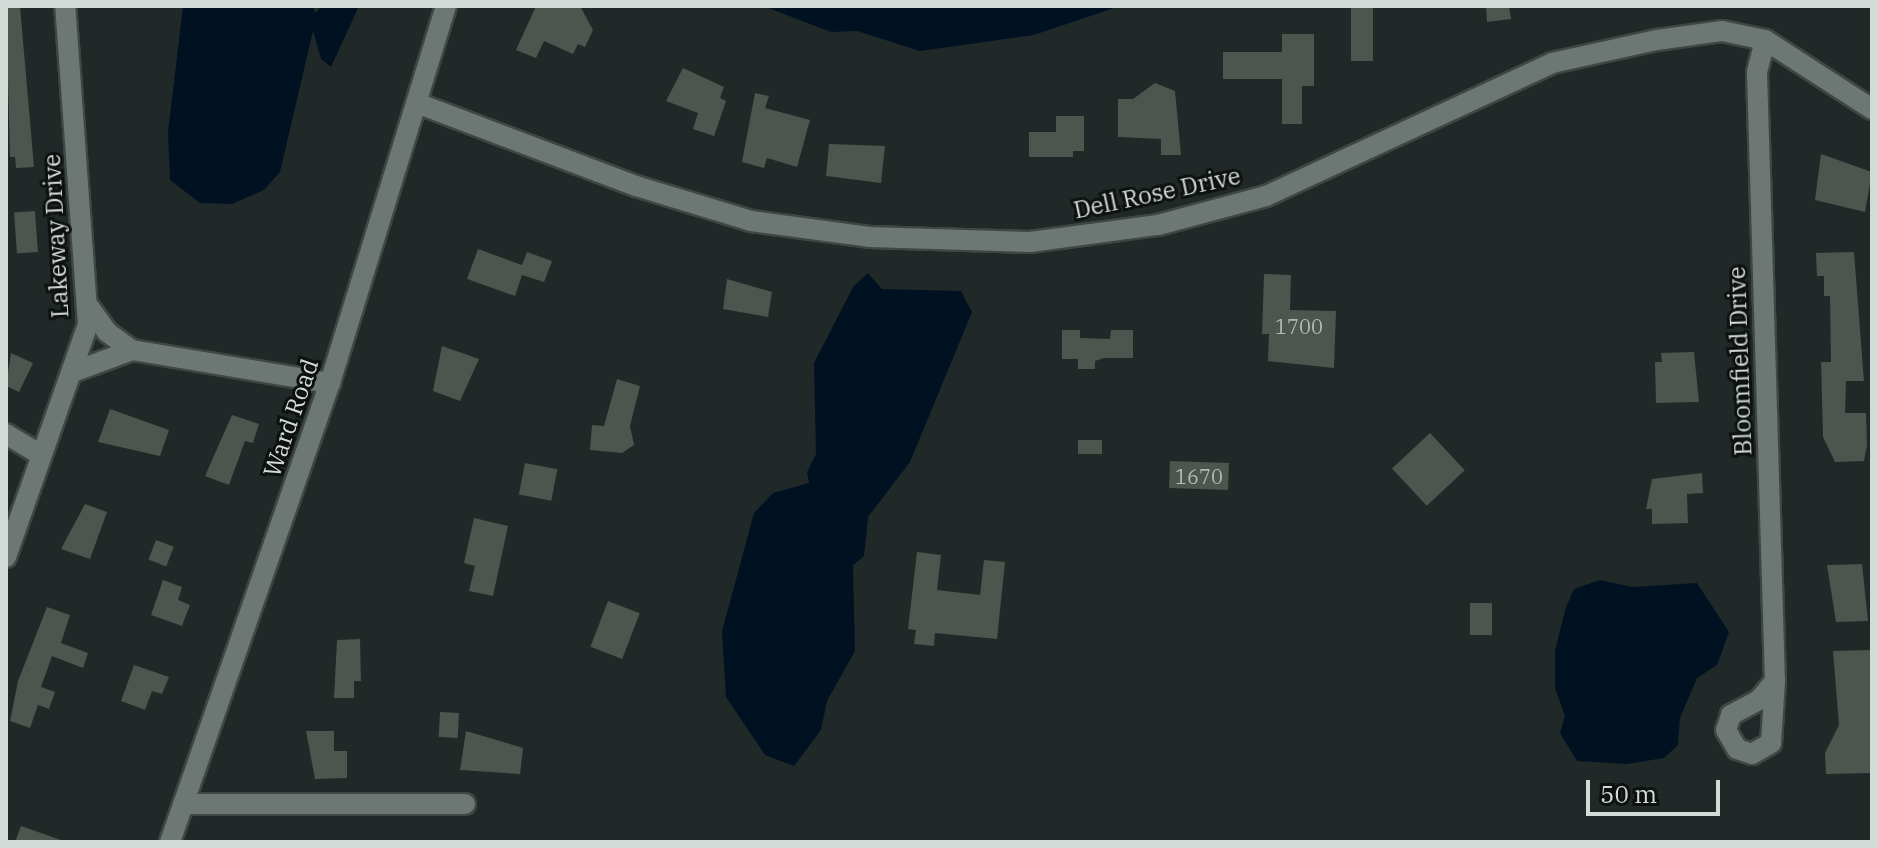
<!DOCTYPE html>
<style>
body{margin:0}
#map{position:relative;width:1878px;height:848px;overflow:hidden;background:#202927;font-family:"IBM Plex Serif",serif}
div>[style]{position:absolute}
[style*='--x']{left:calc(var(--x)*1px);top:calc(var(--y)*1px);width:calc(var(--w)*1px);rotate:calc(var(--a)*1deg)}
.water>*{inset:0;background:#001221}
.building>*{inset:0;background:#4e544e;transform-origin:0 0}
.roads{filter:drop-shadow(2px 0 #3f4644) drop-shadow(-2px 0 #3f4644) drop-shadow(0 2px #3f4644) drop-shadow(0 -2px #3f4644)}
.minor>*{height:20px;margin:-10px;padding:0 10px;transform-origin:10px;border-radius:10px;background:#6d7774}
span{translate:-50% -50%;white-space:nowrap;text-align:center;line-height:1.15;-webkit-text-stroke:6px #0d1110;paint-order:stroke}
.number-label{font-size:20px;color:#b2b8b6}
.number-label span{-webkit-text-stroke-width:0}
.street-label{font-size:24px;color:#d4dad8}
.frame{position:absolute;inset:0;border:8px solid #d4dad8;pointer-events:none}
.scale{position:absolute;left:1586px;top:780px;width:134px;height:36px;box-sizing:border-box;border:4px solid #d4dad8;border-top:0;padding-left:10px;font-size:24px;line-height:28px;white-space:nowrap;color:#d4dad8;-webkit-text-stroke:6px #0d1110;paint-order:stroke}
</style>
<div id="map">
<div class="water">
<i style="clip-path:polygon(183px 6px,313px 6px,315px 13px,322px 6px,359px 6px,331px 67px,321px 59px,313px 31px,280px 172px,264px 190px,232px 204px,200px 203px,170px 180px,168px 132px)"></i>
<i style="clip-path:polygon(763px 6px,1120px 6px,1034px 35px,920px 51px,857px 31px,831px 32px)"></i>
<i style="clip-path:polygon(868px 273px,882px 289px,961px 291px,972px 312px,910px 462px,868px 517px,864px 556px,853px 565px,855px 651px,827px 701px,821px 730px,794px 766px,765px 755px,726px 697px,722px 631px,754px 513px,773px 493px,809px 483px,807px 472px,816px 454px,814px 363px,853px 287px)"></i>
<i style="clip-path:polygon(1600px 580px,1632px 587px,1697px 583px,1729px 632px,1717px 665px,1697px 678px,1680px 718px,1678px 745px,1664px 758px,1627px 764px,1577px 761px,1560px 733px,1565px 716px,1555px 688px,1555px 650px,1566px 607px,1574px 589px)"></i>
</div>
<div class="building">
<i style="clip-path:polygon(6px 6px,20px 6px,34px 167px,16px 168px,15px 157px,10px 157px)"></i>
<i style="clip-path:polygon(536px 6px,580px 6px,593px 30px,585px 47px,578px 44px,573px 54px,544px 41px,536px 58px,516px 50px)"></i>
<i style="left:1351px;top:6px;width:22px;height:55px"></i>
<i style="clip-path:polygon(1486px 6px,1509px 6px,1511px 19px,1487px 22px)"></i>
<i style="clip-path:polygon(1282px 34px,1314px 34px,1314px 86px,1302px 86px,1302px 124px,1282px 124px,1282px 79px,1223px 79px,1223px 52px,1282px 52px)"></i>
<i style="clip-path:polygon(683px 68px,724px 87px,720px 98px,726px 101px,714px 136px,693px 129px,698px 113px,666px 101px)"></i>
<i style="clip-path:polygon(1155px 83px,1175px 91px,1181px 155px,1161px 155px,1161px 139px,1118px 137px,1118px 99px,1133px 99px)"></i>
<i style="clip-path:polygon(755px 93px,769px 96px,765px 108px,810px 120px,797px 167px,767px 158px,764px 168px,742px 162px)"></i>
<i style="clip-path:polygon(1056px 116px,1084px 116px,1084px 151px,1073px 151px,1073px 157px,1029px 157px,1029px 132px,1056px 132px)"></i>
<i style="clip-path:polygon(829px 144px,885px 146px,881px 183px,826px 176px)"></i>
<i style="clip-path:polygon(1821px 154px,1872px 172px,1865px 212px,1815px 200px)"></i>
<i style="left:35px;top:211px;width:41px;height:21px;rotate:86deg"></i>
<i style="clip-path:polygon(478px 249px,522px 265px,527px 252px,552px 261px,544px 282px,522px 275px,515px 296px,467px 279px)"></i>
<i style="clip-path:polygon(1854px 252px,1864px 381px,1846px 381px,1845px 413px,1866px 413px,1867px 445px,1864px 461px,1835px 462px,1823px 437px,1821px 362px,1831px 362px,1830px 296px,1824px 296px,1824px 276px,1817px 276px,1816px 253px)"></i>
<i style="clip-path:polygon(1264px 274px,1291px 275px,1290px 310px,1336px 311px,1334px 368px,1268px 361px,1269px 334px,1262px 334px)"></i>
<i style="clip-path:polygon(727px 279px,772px 292px,768px 317px,723px 309px)"></i>
<i style="clip-path:polygon(1062px 330px,1080px 330px,1080px 338px,1110px 339px,1111px 330px,1133px 330px,1133px 358px,1104px 358px,1095px 361px,1095px 369px,1078px 369px,1078px 359px,1062px 359px)"></i>
<i style="clip-path:polygon(442px 346px,479px 359px,460px 401px,433px 391px)"></i>
<i style="clip-path:polygon(1694px 352px,1699px 402px,1656px 403px,1655px 362px,1662px 362px,1661px 353px)"></i>
<i style="clip-path:polygon(11px 353px,33px 363px,19px 392px,6px 386px)"></i>
<i style="clip-path:polygon(617px 379px,640px 386px,630px 426px,634px 445px,622px 453px,590px 450px,592px 425px,604px 426px)"></i>
<i style="clip-path:polygon(110px 409px,169px 430px,160px 456px,98px 442px)"></i>
<i style="clip-path:polygon(232px 415px,259px 424px,253px 443px,245px 441px,229px 485px,205px 476px)"></i>
<i style="left:1430px;top:433px;width:51px;height:52px;rotate:47deg"></i>
<i style="left:1078px;top:440px;width:24px;height:14px"></i>
<i style="left:1170px;top:461px;width:59px;height:27px;rotate:2deg"></i>
<i style="left:525px;top:463px;width:33px;height:32px;rotate:11deg"></i>
<i style="clip-path:polygon(1702px 473px,1703px 493px,1687px 494px,1688px 523px,1652px 524px,1652px 509px,1646px 509px,1652px 479px)"></i>
<i style="clip-path:polygon(85px 504px,107px 512px,90px 559px,61px 549px)"></i>
<i style="clip-path:polygon(474px 518px,508px 526px,493px 596px,469px 591px,475px 566px,464px 563px)"></i>
<i style="left:156px;top:540px;width:19px;height:21px;rotate:21deg"></i>
<i style="clip-path:polygon(917px 552px,941px 555px,937px 590px,980px 595px,984px 560px,1005px 562px,997px 639px,935px 633px,934px 646px,914px 644px,916px 630px,908px 629px)"></i>
<i style="clip-path:polygon(1862px 564px,1868px 621px,1836px 622px,1827px 565px)"></i>
<i style="clip-path:polygon(163px 580px,182px 587px,178px 600px,190px 605px,182px 626px,151px 615px)"></i>
<i style="left:608px;top:601px;width:34px;height:49px;rotate:21deg"></i>
<i style="left:1470px;top:603px;width:22px;height:32px"></i>
<i style="clip-path:polygon(47px 607px,70px 615px,61px 643px,88px 653px,83px 668px,52px 656px,41px 687px,55px 692px,49px 709px,38px 705px,30px 728px,10px 721px,18px 681px)"></i>
<i style="clip-path:polygon(360px 639px,361px 681px,354px 681px,354px 698px,334px 698px,337px 640px)"></i>
<i style="clip-path:polygon(1872px 650px,1872px 773px,1826px 774px,1825px 753px,1839px 725px,1833px 651px)"></i>
<i style="clip-path:polygon(134px 665px,169px 677px,162px 694px,152px 691px,145px 710px,121px 701px)"></i>
<i style="left:440px;top:712px;width:19px;height:25px;rotate:3deg"></i>
<i style="clip-path:polygon(306px 731px,334px 731px,334px 751px,347px 751px,347px 778px,315px 779px)"></i>
<i style="clip-path:polygon(466px 731px,523px 748px,520px 774px,460px 770px)"></i>
<i style="clip-path:polygon(21px 826px,61px 840px,60px 842px,15px 842px)"></i>
</div>
<div class="roads">
<div class="minor">
<i style="--x:1765;--y:40;--w:33;--a:104"></i>
<i style="--x:1757;--y:72;--w:609;--a:88.31"></i>
<i style="--x:1775;--y:681;--w:25;--a:130"></i>
<i style="--x:1759;--y:700;--w:32;--a:152"></i>
<i style="--x:1731;--y:715;--w:16;--a:108"></i>
<i style="--x:1726;--y:730;--w:22;--a:60"></i>
<i style="--x:1737;--y:749;--w:16;--a:18"></i>
<i style="--x:1752;--y:754;--w:22;--a:-30"></i>
<i style="--x:1771;--y:743;--w:62;--a:-86.3"></i>
<i style="--x:419;--y:104;--w:232;--a:20.7"></i>
<i style="--x:636;--y:186;--w:120;--a:16.9"></i>
<i style="--x:751;--y:221;--w:119;--a:7.7"></i>
<i style="--x:869;--y:237;--w:161;--a:1.8"></i>
<i style="--x:1030;--y:242;--w:129;--a:-7.6"></i>
<i style="--x:1158;--y:225;--w:112;--a:-15"></i>
<i style="--x:1266;--y:196;--w:315;--a:-24.9"></i>
<i style="--x:1552;--y:63;--w:107;--a:-12.4"></i>
<i style="--x:1657;--y:40;--w:66;--a:-7.9"></i>
<i style="--x:1722;--y:31;--w:44;--a:11.8"></i>
<i style="--x:1765;--y:40;--w:127;--a:32.8"></i>
<i style="--x:89;--y:307;--w:31;--a:54"></i>
<i style="--x:107;--y:332;--w:31;--a:36"></i>
<i style="--x:73;--y:372;--w:63;--a:-20.4"></i>
<i style="--x:132;--y:350;--w:201;--a:9.5"></i>
<i style="--x:6;--y:434;--w:41;--a:31"></i>
<i style="--x:6;--y:557;--w:247;--a:-70.6"></i>
<i style="--x:88;--y:324;--w:319;--a:-94.1"></i>
<i style="--x:183;--y:804;--w:282;--a:0"></i>
<i style="--x:170;--y:842;--w:486;--a:-70.8"></i>
<i style="--x:330;--y:383;--w:394;--a:-72.9"></i>
</div>
</div>
<div class="number-label">
<span style="left:1299px;top:326px">1700</span>
<span style="left:1199px;top:476px">1670</span>
</div>
<div class="street-label">
<span style="left:1157px;top:193px;rotate:-12deg">Dell Rose Drive</span>
<span style="left:56px;top:236px;rotate:-93deg">Lakeway Drive</span>
<span style="left:1740px;top:361px;rotate:-92deg">Bloomfield Drive</span>
<span style="left:291px;top:418px;rotate:-71deg">Ward Road</span>
</div>
<div class="frame"></div>
<div class="scale">50 m</div>
</div>
